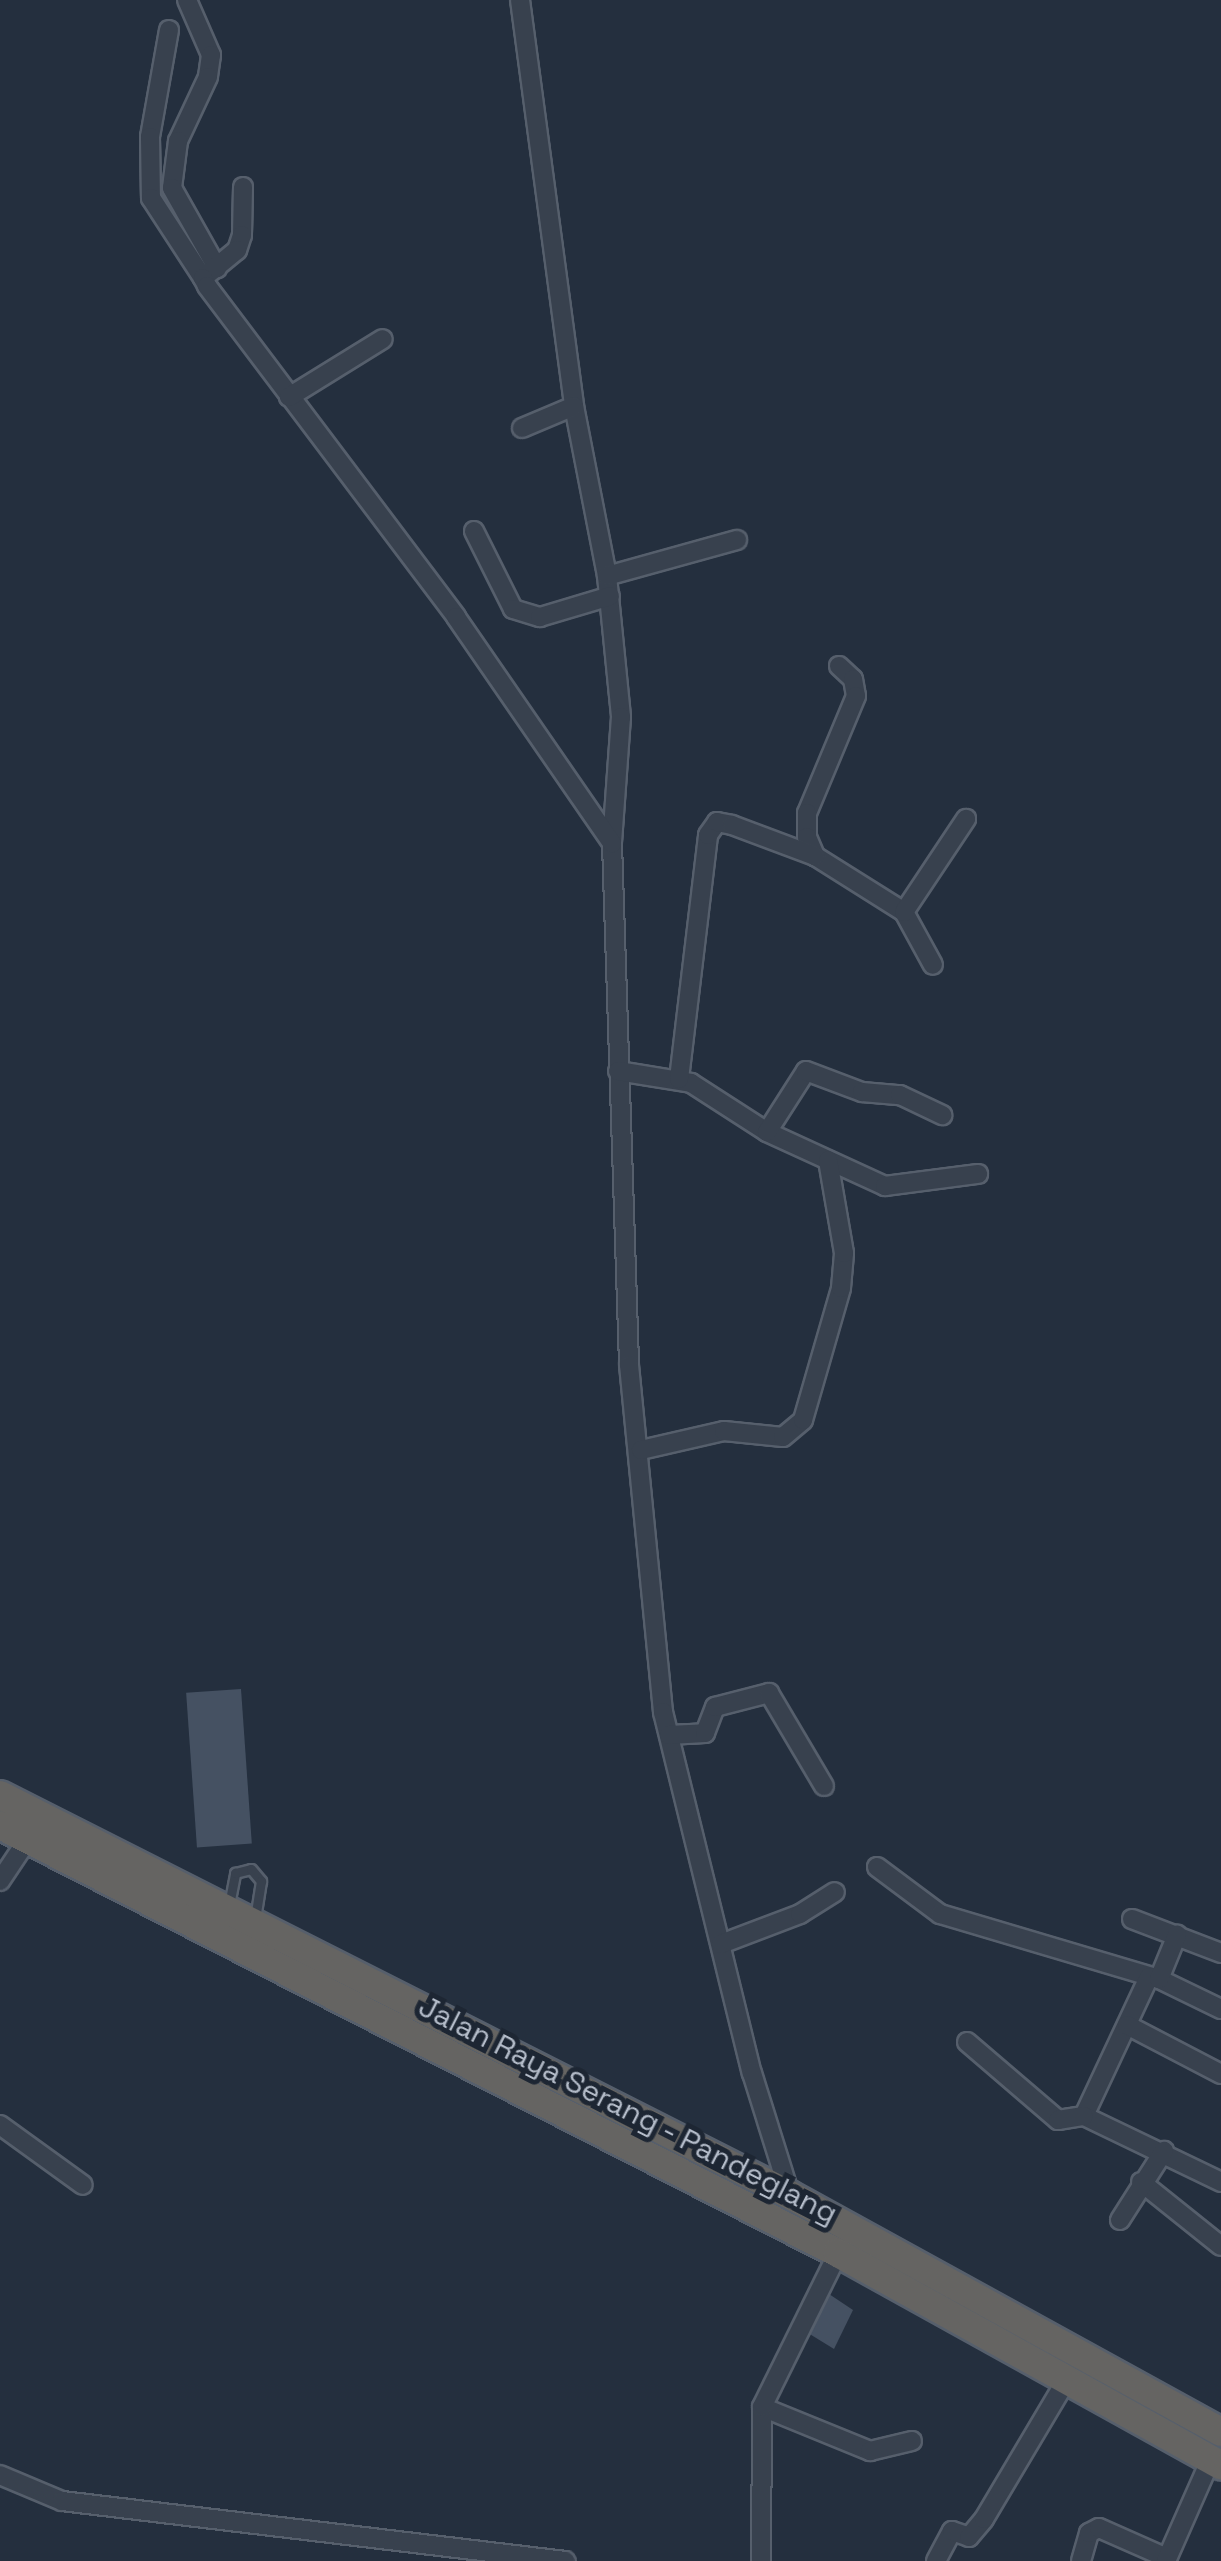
<!DOCTYPE html>
<style>
body{margin:0}
#map{position:relative;width:1221px;height:2561px;overflow:hidden;background:#242f3e;font-family:"Space Grotesk",sans-serif}
div>[style]{position:absolute}
[style*='--x']{left:calc(var(--x)*1px);top:calc(var(--y)*1px);width:calc(var(--w)*1px);rotate:calc(var(--a)*1deg)}
.building>*{inset:0;background:#455162;transform-origin:0 0}
.roads{filter:drop-shadow(2px 0 #565f6c) drop-shadow(-2px 0 #565f6c) drop-shadow(0 2px #565f6c) drop-shadow(0 -2px #565f6c)}
.service>*{height:9px;margin:-4.5px;padding:0 4.5px;transform-origin:4.5px;border-radius:4.5px;background:#38414e}
.minor>*{height:18px;margin:-9px;padding:0 9px;transform-origin:9px;border-radius:9px;background:#38414e}
.trunk>*{height:28px;margin:-14px;padding:0 14px;transform-origin:14px;border-radius:14px;background:#656462}
span{translate:-50% -50%;white-space:nowrap;text-align:center;line-height:1.15;-webkit-text-stroke:10px #1d2633;paint-order:stroke}
.street-label{font-size:30px;color:#b4bcc9}
</style>
<div id="map">
<div class="building">
<i style="left:241px;top:1689px;width:155px;height:55px;rotate:86deg"></i>
<i style="clip-path:polygon(829px 2294px,853px 2310px,834px 2349px,808px 2333px)"></i>
</div>
<div class="roads">
<div class="service">
<i style="--x:229;--y:1905;--w:33;--a:-79"></i>
<i style="--x:235;--y:1873;--w:16;--a:-14"></i>
<i style="--x:251;--y:1869;--w:16;--a:50"></i>
<i style="--x:261;--y:1881;--w:37;--a:99"></i>
</div>
<div class="minor">
<i style="--x:187;--y:0;--w:60;--a:66.4"></i>
<i style="--x:211;--y:55;--w:22;--a:98"></i>
<i style="--x:208;--y:77;--w:71;--a:115.1"></i>
<i style="--x:178;--y:141;--w:47;--a:97.3"></i>
<i style="--x:172;--y:188;--w:92;--a:60.6"></i>
<i style="--x:520;--y:0;--w:410;--a:82.4"></i>
<i style="--x:574;--y:406;--w:173;--a:79"></i>
<i style="--x:607;--y:576;--w:142;--a:84.3"></i>
<i style="--x:621;--y:717;--w:126;--a:94.1"></i>
<i style="--x:612;--y:843;--w:522;--a:88.13"></i>
<i style="--x:629;--y:1365;--w:349;--a:84.4"></i>
<i style="--x:663;--y:1712;--w:372;--a:76.2"></i>
<i style="--x:752;--y:2073;--w:128;--a:72.7"></i>
<i style="--x:169;--y:30;--w:109;--a:100.1"></i>
<i style="--x:150;--y:137;--w:61;--a:89.1"></i>
<i style="--x:151;--y:198;--w:95;--a:57"></i>
<i style="--x:243;--y:187;--w:48;--a:91.2"></i>
<i style="--x:242;--y:235;--w:16;--a:108"></i>
<i style="--x:237;--y:250;--w:44;--a:140.5"></i>
<i style="--x:203;--y:278;--w:9;--a:63"></i>
<i style="--x:207;--y:286;--w:414;--a:53"></i>
<i style="--x:456;--y:617;--w:275;--a:55.4"></i>
<i style="--x:289;--y:397;--w:110;--a:-31.7"></i>
<i style="--x:522;--y:428;--w:56;--a:-22.9"></i>
<i style="--x:474;--y:531;--w:87;--a:63.4"></i>
<i style="--x:513;--y:609;--w:28;--a:17"></i>
<i style="--x:540;--y:617;--w:73;--a:-16.7"></i>
<i style="--x:607;--y:576;--w:135;--a:-15.5"></i>
<i style="--x:839;--y:666;--w:19;--a:43"></i>
<i style="--x:853;--y:679;--w:17;--a:80"></i>
<i style="--x:856;--y:696;--w:127;--a:112.7"></i>
<i style="--x:807;--y:813;--w:24;--a:90"></i>
<i style="--x:807;--y:837;--w:21;--a:67"></i>
<i style="--x:815;--y:856;--w:105;--a:32.2"></i>
<i style="--x:904;--y:912;--w:60;--a:61.3"></i>
<i style="--x:904;--y:912;--w:112;--a:-56.3"></i>
<i style="--x:618;--y:1071;--w:74;--a:9.3"></i>
<i style="--x:691;--y:1083;--w:90;--a:32.8"></i>
<i style="--x:767;--y:1132;--w:130;--a:24.6"></i>
<i style="--x:885;--y:1186;--w:94;--a:-7.4"></i>
<i style="--x:679;--y:1079;--w:246;--a:-83.2"></i>
<i style="--x:708;--y:835;--w:16;--a:-55"></i>
<i style="--x:717;--y:822;--w:15;--a:11"></i>
<i style="--x:732;--y:825;--w:89;--a:20.5"></i>
<i style="--x:767;--y:1132;--w:72;--a:-57.4"></i>
<i style="--x:806;--y:1071;--w:60;--a:20.6"></i>
<i style="--x:862;--y:1092;--w:38;--a:5"></i>
<i style="--x:900;--y:1095;--w:47;--a:25.5"></i>
<i style="--x:641;--y:1450;--w:85;--a:-12.9"></i>
<i style="--x:724;--y:1431;--w:59;--a:5.8"></i>
<i style="--x:783;--y:1437;--w:26;--a:-40"></i>
<i style="--x:803;--y:1420;--w:137;--a:-73.9"></i>
<i style="--x:841;--y:1288;--w:35;--a:-85"></i>
<i style="--x:844;--y:1253;--w:94;--a:-99.8"></i>
<i style="--x:669;--y:1735;--w:36;--a:-3"></i>
<i style="--x:705;--y:1733;--w:28;--a:-69"></i>
<i style="--x:715;--y:1707;--w:56;--a:-14.5"></i>
<i style="--x:769;--y:1693;--w:108;--a:59.4"></i>
<i style="--x:877;--y:1867;--w:79;--a:36.7"></i>
<i style="--x:940;--y:1914;--w:228;--a:16.5"></i>
<i style="--x:1159;--y:1979;--w:69;--a:25.8"></i>
<i style="--x:0;--y:1881;--w:50;--a:-56.3"></i>
<i style="--x:1132;--y:1919;--w:95;--a:20.9"></i>
<i style="--x:721;--y:1944;--w:85;--a:-20.8"></i>
<i style="--x:800;--y:1914;--w:41;--a:-32.2"></i>
<i style="--x:1149;--y:1977;--w:153;--a:115.1"></i>
<i style="--x:1084;--y:2116;--w:152;--a:25.7"></i>
<i style="--x:1159;--y:1979;--w:48;--a:-67.8"></i>
<i style="--x:1127;--y:2025;--w:106;--a:27.5"></i>
<i style="--x:967;--y:2042;--w:120;--a:40.6"></i>
<i style="--x:1058;--y:2120;--w:26;--a:-9"></i>
<i style="--x:0;--y:2125;--w:102;--a:35.9"></i>
<i style="--x:1141;--y:2182;--w:102;--a:38.7"></i>
<i style="--x:1120;--y:2220;--w:82;--a:-57.5"></i>
<i style="--x:762;--y:2407;--w:117;--a:22.2"></i>
<i style="--x:870;--y:2451;--w:43;--a:-13.4"></i>
<i style="--x:0;--y:2475;--w:67;--a:22.8"></i>
<i style="--x:62;--y:2501;--w:507;--a:6.8"></i>
<i style="--x:761;--y:2561;--w:154;--a:-89.6"></i>
<i style="--x:762;--y:2407;--w:172;--a:-63.7"></i>
<i style="--x:936;--y:2561;--w:34;--a:-62"></i>
<i style="--x:952;--y:2531;--w:18;--a:19"></i>
<i style="--x:969;--y:2537;--w:23;--a:-50"></i>
<i style="--x:984;--y:2519;--w:161;--a:-59.3"></i>
<i style="--x:1081;--y:2561;--w:29;--a:-74"></i>
<i style="--x:1089;--y:2533;--w:11;--a:-27"></i>
<i style="--x:1099;--y:2528;--w:74;--a:23.8"></i>
<i style="--x:1166;--y:2561;--w:111;--a:-66.2"></i>
</div>
<div class="trunk">
<i style="--x:0;--y:1795;--w:885;--a:26.85"></i>
<i style="--x:790;--y:2195;--w:492;--a:28.8"></i>
<i style="--x:0;--y:1825;--w:941;--a:27.06"></i>
<i style="--x:838;--y:2253;--w:438;--a:29"></i>
</div>
</div>
<div class="street-label">
<span style="left:628px;top:2110px;rotate:27deg">Jalan Raya Serang - Pandeglang</span>
</div>
</div>
